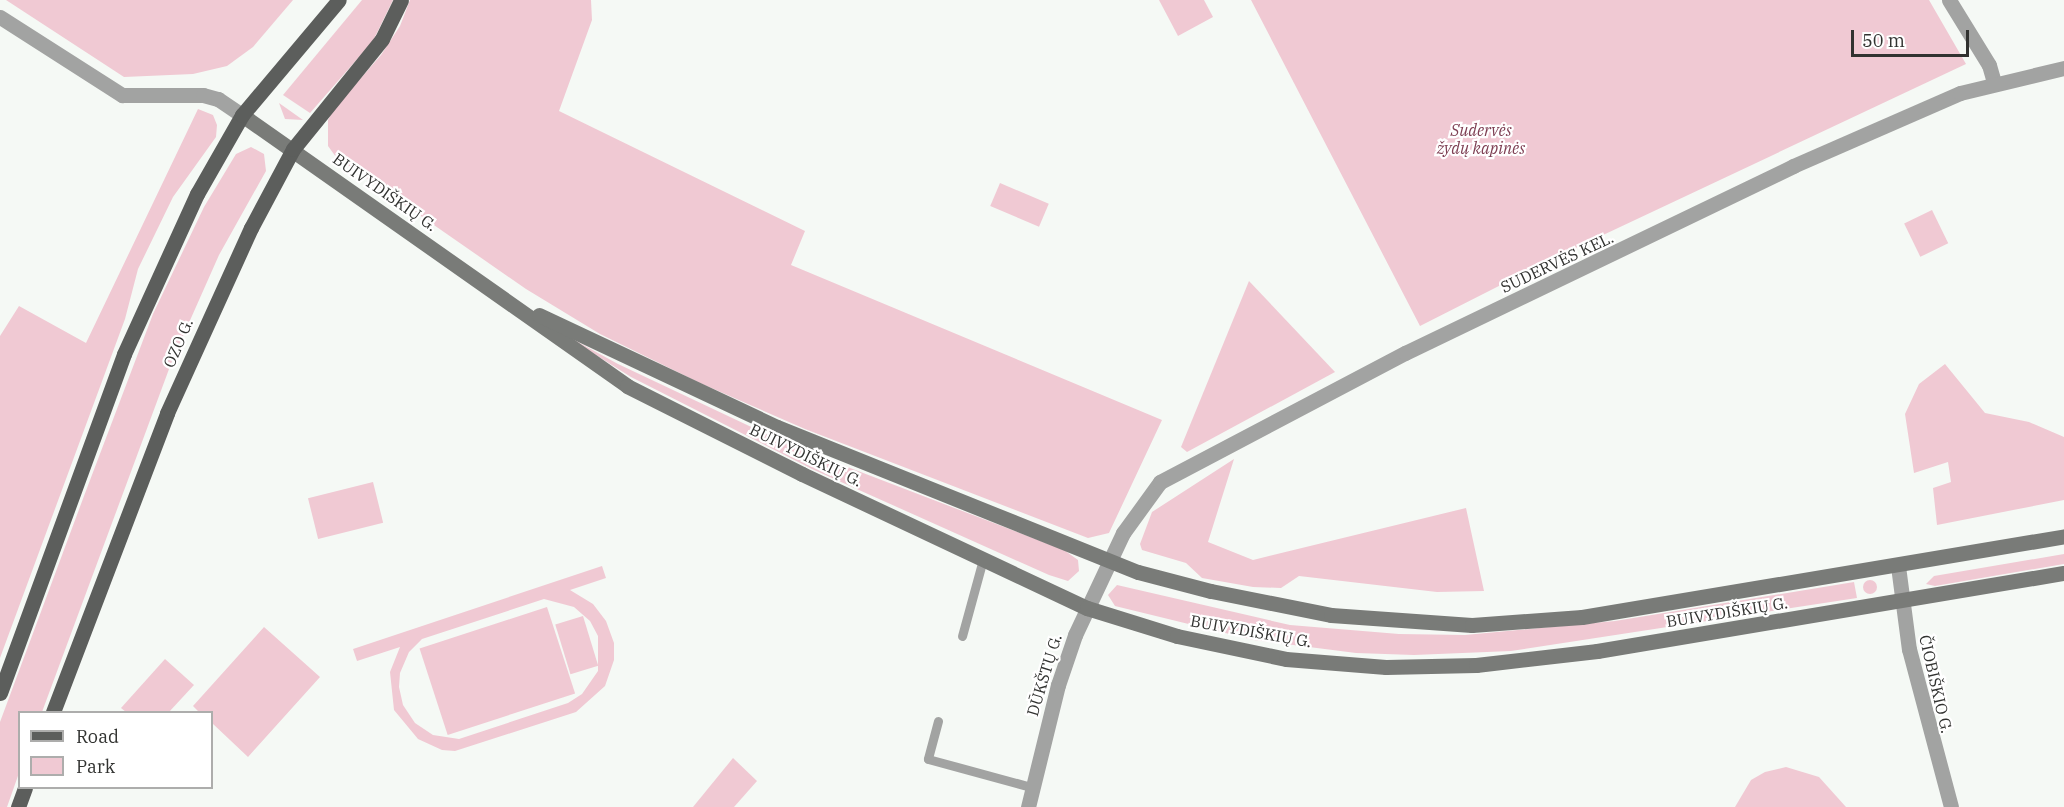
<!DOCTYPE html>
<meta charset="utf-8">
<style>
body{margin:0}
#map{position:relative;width:2064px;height:807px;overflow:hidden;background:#f5f9f5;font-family:"IBM Plex Serif",serif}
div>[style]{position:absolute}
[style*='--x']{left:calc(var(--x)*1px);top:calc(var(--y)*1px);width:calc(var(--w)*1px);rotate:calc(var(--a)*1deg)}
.green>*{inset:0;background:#f0c9d3;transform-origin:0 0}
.round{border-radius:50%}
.lane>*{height:9px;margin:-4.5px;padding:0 4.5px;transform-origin:4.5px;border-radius:4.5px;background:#a2a3a2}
.street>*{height:15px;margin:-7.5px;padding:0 7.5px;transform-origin:7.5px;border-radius:7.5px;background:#a2a3a2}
.secondary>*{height:15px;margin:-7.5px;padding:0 7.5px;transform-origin:7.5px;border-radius:7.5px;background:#797b78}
.primary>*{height:15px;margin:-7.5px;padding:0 7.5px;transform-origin:7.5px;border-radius:7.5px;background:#5c5e5c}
span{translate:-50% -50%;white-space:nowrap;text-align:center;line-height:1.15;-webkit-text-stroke:4.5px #fff;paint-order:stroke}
.park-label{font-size:16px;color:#7e3f53;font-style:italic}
.street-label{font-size:16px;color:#313230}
.legend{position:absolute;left:18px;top:711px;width:195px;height:78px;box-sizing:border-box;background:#fff;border:2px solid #adadac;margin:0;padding:8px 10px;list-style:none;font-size:18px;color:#313230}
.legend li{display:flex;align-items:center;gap:12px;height:30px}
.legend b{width:30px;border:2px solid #adadac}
.scale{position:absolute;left:1851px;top:30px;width:118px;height:27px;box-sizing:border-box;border:3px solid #313230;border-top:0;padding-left:8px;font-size:18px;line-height:21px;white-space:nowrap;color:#313230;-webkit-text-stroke:4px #fff;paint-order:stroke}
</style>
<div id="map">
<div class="green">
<i style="clip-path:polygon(6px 0,293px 0,253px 47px,227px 66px,193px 74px,124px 77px)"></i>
<i style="clip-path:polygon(362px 0,393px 0,373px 41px,310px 113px,283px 95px)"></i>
<i style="clip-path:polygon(410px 0,591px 0,592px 20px,559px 111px,805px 231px,791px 265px,1162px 420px,1109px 533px,1088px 538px,805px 429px,700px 383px,600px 334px,526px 289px,336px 157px,328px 146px,328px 120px,334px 109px,381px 55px,400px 26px)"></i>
<i style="clip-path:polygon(1159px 0,1204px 0,1213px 17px,1178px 36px)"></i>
<i style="clip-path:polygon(1251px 0,1929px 0,1966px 64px,1550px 260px,1420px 326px)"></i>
<i style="clip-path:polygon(279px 103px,303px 120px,285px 119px)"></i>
<i style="clip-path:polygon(198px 109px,213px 115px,217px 125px,216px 137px,173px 197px,138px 269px,125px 319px,0 658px,0 336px,19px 306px,86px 343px)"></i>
<i style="clip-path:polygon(251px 147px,264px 154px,266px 171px,219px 255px,172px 361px,42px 712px,20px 712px,19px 773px,7px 807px,0 807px,0 722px,84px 496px,153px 314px,204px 207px,236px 154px)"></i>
<i style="left:1000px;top:183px;width:53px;height:25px;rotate:23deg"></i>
<i style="left:1932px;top:210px;width:37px;height:31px;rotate:64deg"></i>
<i style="clip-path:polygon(1249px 281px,1335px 372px,1187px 452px,1181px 447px)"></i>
<i style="clip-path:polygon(556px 330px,618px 364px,785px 443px,1064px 550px,1078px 560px,1079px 571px,1068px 581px,1049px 575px,812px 469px,631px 377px)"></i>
<i style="clip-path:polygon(1945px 364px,1985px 413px,2029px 422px,2064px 437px,2064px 500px,1937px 525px,1933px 488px,1951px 482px,1948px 462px,1914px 473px,1905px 414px,1919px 384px)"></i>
<i style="clip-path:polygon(1234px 459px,1208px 542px,1253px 560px,1466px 508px,1484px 591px,1437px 592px,1299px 576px,1281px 588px,1253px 587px,1202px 578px,1186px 563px,1142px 550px,1140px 544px,1152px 512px)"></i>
<i style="left:373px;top:482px;width:42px;height:67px;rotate:76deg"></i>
<i style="clip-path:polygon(2064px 554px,2064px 564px,1935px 586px,1926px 584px,1934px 576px)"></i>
<i style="clip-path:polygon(evenodd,602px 566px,606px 578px,570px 590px,593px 604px,606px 621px,614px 643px,614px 660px,605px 686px,576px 712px,455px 751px,442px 750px,418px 739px,394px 710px,390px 672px,400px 647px,357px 661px,353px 649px,602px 566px,544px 599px,574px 607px,590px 621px,598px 636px,598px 671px,582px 694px,568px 703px,459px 739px,433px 735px,415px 723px,403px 705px,399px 687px,400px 673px,409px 652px,422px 639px,544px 599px)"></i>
<i class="round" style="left:1863px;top:580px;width:14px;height:14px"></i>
<i style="clip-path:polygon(1854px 582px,1857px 598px,1511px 651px,1414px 655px,1356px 653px,1254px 640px,1115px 606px,1108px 595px,1117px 585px,1290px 625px,1399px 634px,1465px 635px,1615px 621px)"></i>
<i style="left:547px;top:607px;width:91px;height:134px;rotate:72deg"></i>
<i style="left:583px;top:616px;width:52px;height:29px;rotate:73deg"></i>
<i style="clip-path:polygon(264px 627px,320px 677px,248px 757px,212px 723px,212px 712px,199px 712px,193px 706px)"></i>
<i style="clip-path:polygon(165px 659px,194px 685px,169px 712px,126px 712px,121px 708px)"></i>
<i style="clip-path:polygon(733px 758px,757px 781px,734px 807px,693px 807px)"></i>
<i style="clip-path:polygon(1786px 767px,1819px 777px,1846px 807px,1735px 807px,1751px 780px,1765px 772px)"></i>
</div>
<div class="lane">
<i style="--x:962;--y:636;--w:80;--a:-74.7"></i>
<i style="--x:938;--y:721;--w:39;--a:105"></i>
<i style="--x:928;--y:759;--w:107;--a:15.2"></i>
</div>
<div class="street">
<i style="--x:1949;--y:0;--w:76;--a:58.4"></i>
<i style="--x:1989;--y:65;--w:18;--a:74"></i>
<i style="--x:0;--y:17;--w:145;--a:32.6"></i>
<i style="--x:122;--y:95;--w:81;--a:0"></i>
<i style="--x:203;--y:95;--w:16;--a:15"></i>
<i style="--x:218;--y:99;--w:29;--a:34"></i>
<i style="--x:1898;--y:566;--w:84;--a:82.5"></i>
<i style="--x:1909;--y:649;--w:163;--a:75.1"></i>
<i style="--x:1028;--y:807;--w:126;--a:-76.2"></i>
<i style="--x:1058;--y:685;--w:53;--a:-71.2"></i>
<i style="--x:1075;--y:635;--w:113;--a:-64.8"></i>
<i style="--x:1123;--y:533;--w:63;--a:-54"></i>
<i style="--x:1160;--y:482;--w:277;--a:-27.8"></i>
<i style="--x:1405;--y:353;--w:431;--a:-25.7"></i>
<i style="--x:1793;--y:166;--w:182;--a:-23.6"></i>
<i style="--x:1960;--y:93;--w:107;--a:-13.5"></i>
</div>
<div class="secondary">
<i style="--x:242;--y:115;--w:471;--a:35.1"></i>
<i style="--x:627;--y:386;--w:196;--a:26.7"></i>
<i style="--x:802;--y:474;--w:315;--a:25.2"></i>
<i style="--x:1087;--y:608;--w:94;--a:17.3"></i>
<i style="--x:1177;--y:636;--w:111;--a:11.9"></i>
<i style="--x:1286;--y:659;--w:100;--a:4.6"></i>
<i style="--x:1386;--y:667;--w:90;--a:-1.3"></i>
<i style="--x:1476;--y:665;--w:122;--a:-6.6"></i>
<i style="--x:1597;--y:651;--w:473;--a:-9.5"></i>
<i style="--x:539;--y:315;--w:263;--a:25.2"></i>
<i style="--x:777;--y:427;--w:389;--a:21.9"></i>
<i style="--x:1138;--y:572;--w:75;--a:14.6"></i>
<i style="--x:1211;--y:591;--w:122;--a:11.3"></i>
<i style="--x:1331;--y:615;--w:141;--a:4.1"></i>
<i style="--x:1472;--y:625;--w:110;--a:-4.2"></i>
<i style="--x:1582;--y:617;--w:489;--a:-9.5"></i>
</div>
<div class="primary">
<i style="--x:0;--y:693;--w:361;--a:-69.9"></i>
<i style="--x:124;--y:354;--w:176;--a:-65.5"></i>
<i style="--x:197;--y:194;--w:91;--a:-60.3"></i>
<i style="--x:242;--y:115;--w:150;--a:-49.9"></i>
<i style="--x:53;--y:712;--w:320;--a:-69.1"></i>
<i style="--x:167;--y:413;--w:203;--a:-65.6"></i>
<i style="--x:251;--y:228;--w:89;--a:-62"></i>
<i style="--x:293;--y:149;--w:141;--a:-51"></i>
<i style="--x:382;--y:39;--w:43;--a:-64"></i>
<i style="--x:18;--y:807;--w:20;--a:-70"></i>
</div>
<div class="park-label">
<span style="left:1481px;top:139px">Sudervės<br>žydų kapinės</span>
</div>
<div class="street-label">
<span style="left:385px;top:192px;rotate:35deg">BUIVYDIŠKIŲ G.</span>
<span style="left:1557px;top:262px;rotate:-25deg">SUDERVĖS KEL.</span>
<span style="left:178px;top:343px;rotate:-67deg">OZO G.</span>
<span style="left:806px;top:455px;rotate:26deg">BUIVYDIŠKIŲ G.</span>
<span style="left:1727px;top:612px;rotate:-9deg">BUIVYDIŠKIŲ G.</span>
<span style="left:1251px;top:631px;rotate:10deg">BUIVYDIŠKIŲ G.</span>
<span style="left:1044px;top:675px;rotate:-73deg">DŪKŠTŲ G.</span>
<span style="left:1936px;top:684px;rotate:77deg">ČIOBIŠKIO G.</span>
</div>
<ul class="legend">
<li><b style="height:8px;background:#5c5e5c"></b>Road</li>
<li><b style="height:16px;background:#f0c9d3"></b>Park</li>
</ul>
<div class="scale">50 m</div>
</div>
